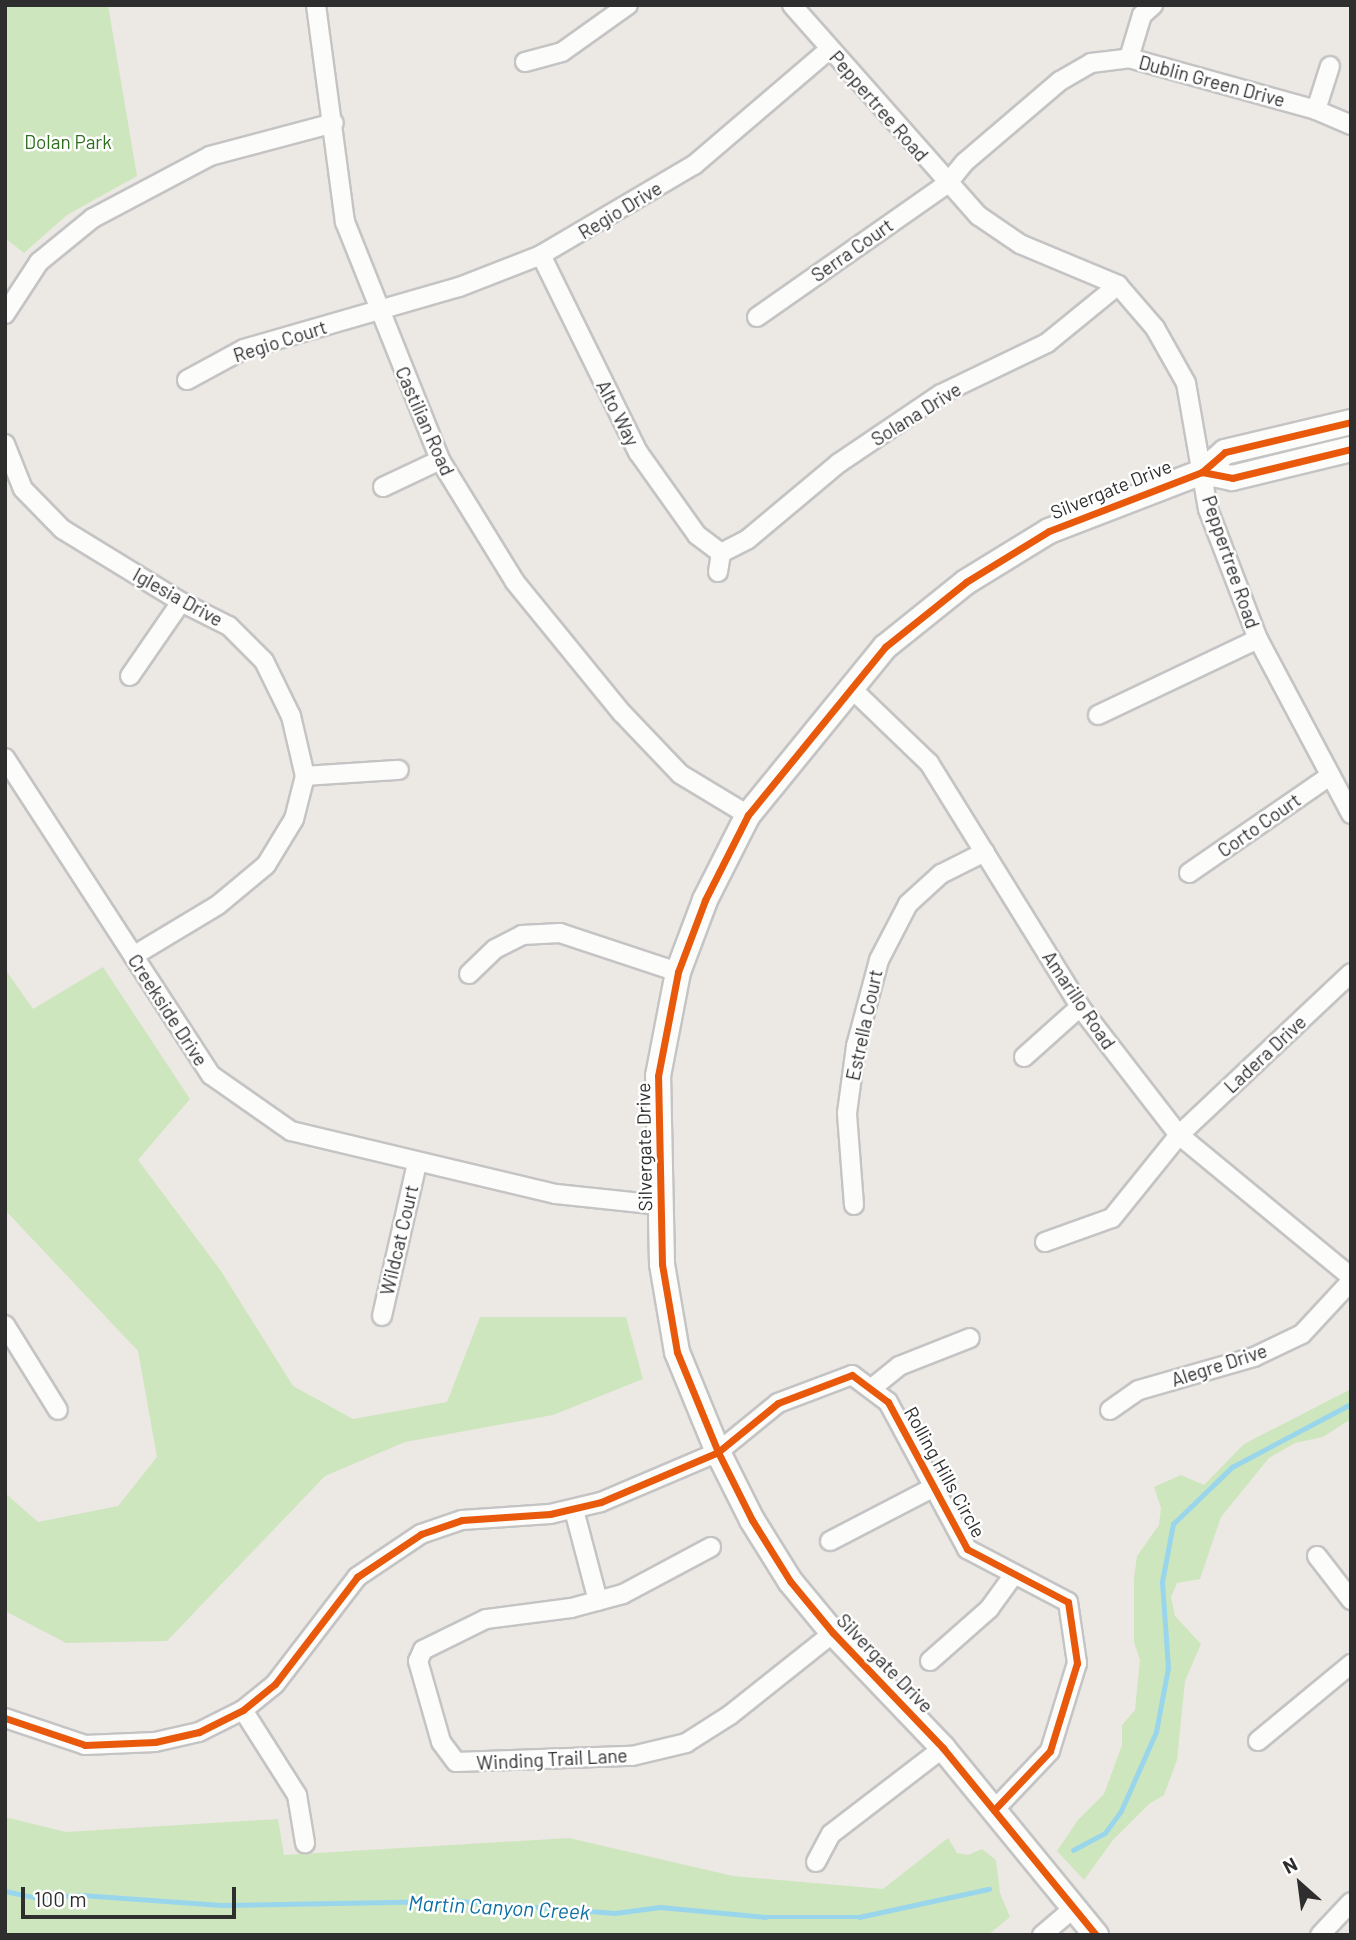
<!DOCTYPE html>
<style>
body{margin:0}
#map{position:relative;width:1356px;height:1940px;overflow:hidden;background:#ece8e4;font-family:Barlow,sans-serif}
div>[style]{position:absolute}
[style*='--x']{left:calc(var(--x)*1px);top:calc(var(--y)*1px);width:calc(var(--w)*1px);rotate:calc(var(--a)*1deg)}
.green>*{inset:0;background:#cee6be}
.stream>*{height:4.5px;margin:-2.25px;padding:0 2.25px;transform-origin:2.25px;border-radius:2.25px;background:#99d6ec}
.roads{filter:drop-shadow(2px 0 #c5c4c5) drop-shadow(-2px 0 #c5c4c5) drop-shadow(0 2px #c5c4c5) drop-shadow(0 -2px #c5c4c5)}
.street>*{height:18px;margin:-9px;padding:0 9px;transform-origin:9px;border-radius:9px;background:#fcfcfb}
.secondary>*{height:24px;margin:-12px;padding:0 12px;transform-origin:12px;border-radius:12px;background:#fcfcfb}
.cycleway>*{height:7px;margin:-3.5px;padding:0 3.5px;transform-origin:3.5px;border-radius:3.5px;background:#e8590c}
span{translate:-50% -50%;white-space:nowrap;text-align:center;line-height:1.15;-webkit-text-stroke:5px #fff;paint-order:stroke}
.street-label{font-size:19px;color:#2e2e2e}
.park-label{font-size:19px;color:#2c6e1b}
.water-label{font-size:21px;color:#0d6fa3;font-style:italic}
.frame{position:absolute;inset:0;border:7px solid #2e2e2e;pointer-events:none}
.north{position:absolute;left:1265px;top:1849px;width:70px;height:70px;-webkit-text-stroke:5px #fff;paint-order:stroke;rotate:332deg;font-size:19px;font-weight:700;line-height:28px;text-align:center;color:#2e2e2e}
.north::after{content:'';display:block;margin:auto;width:24px;height:32px;background:#2e2e2e;clip-path:polygon(50% 0,100% 100%,50% 72%,0 100%)}
.scale{position:absolute;left:21px;top:1887px;width:215px;height:32px;box-sizing:border-box;border:4px solid #2e2e2e;border-top:0;padding-left:9px;font-size:21px;line-height:24px;white-space:nowrap;color:#2e2e2e;-webkit-text-stroke:5px #fff;paint-order:stroke}
</style>
<div id="map">
<div class="green">
<i style="clip-path:polygon(5px 5px,108px 5px,137px 176px,67px 215px,24px 253px,5px 238px)"></i>
<i style="clip-path:polygon(103px 967px,190px 1099px,138px 1160px,221px 1271px,293px 1386px,353px 1419px,447px 1402px,480px 1317px,626px 1317px,643px 1379px,553px 1415px,405px 1442px,325px 1476px,167px 1641px,66px 1643px,5px 1611px,5px 1493px,38px 1522px,118px 1506px,157px 1457px,138px 1351px,5px 1210px,5px 969px,33px 1009px)"></i>
<i style="clip-path:polygon(1351px 1389px,1351px 1419px,1323px 1437px,1295px 1443px,1269px 1458px,1221px 1517px,1200px 1579px,1177px 1583px,1171px 1597px,1175px 1616px,1201px 1644px,1185px 1681px,1177px 1760px,1164px 1795px,1149px 1804px,1113px 1840px,1084px 1880px,1057px 1851px,1078px 1820px,1104px 1794px,1122px 1745px,1122px 1725px,1135px 1710px,1140px 1660px,1134px 1642px,1134px 1578px,1137px 1556px,1159px 1525px,1161px 1508px,1154px 1487px,1181px 1475px,1204px 1485px,1244px 1444px)"></i>
<i style="clip-path:polygon(5px 1817px,66px 1832px,278px 1819px,284px 1855px,569px 1838px,733px 1876px,883px 1889px,948px 1838px,957px 1853px,968px 1855px,982px 1849px,996px 1860px,1000px 1893px,1010px 1917px,988px 1935px,5px 1935px)"></i>
</div>
<div class="stream">
<i style="--x:1073;--y:1850;--w:36;--a:-28"></i>
<i style="--x:1105;--y:1833;--w:27;--a:-54"></i>
<i style="--x:1121;--y:1811;--w:86;--a:-66.1"></i>
<i style="--x:1156;--y:1732;--w:65;--a:-79.4"></i>
<i style="--x:1168;--y:1668;--w:86;--a:-94"></i>
<i style="--x:1162;--y:1582;--w:59;--a:-79.3"></i>
<i style="--x:1173;--y:1524;--w:82;--a:-44"></i>
<i style="--x:1232;--y:1467;--w:135;--a:-27.9"></i>
<i style="--x:5;--y:1891;--w:34;--a:12"></i>
<i style="--x:38;--y:1898;--w:44;--a:-3.9"></i>
<i style="--x:82;--y:1895;--w:139;--a:4.1"></i>
<i style="--x:221;--y:1905;--w:238;--a:-1"></i>
<i style="--x:459;--y:1901;--w:156;--a:4.4"></i>
<i style="--x:615;--y:1913;--w:45;--a:-7.6"></i>
<i style="--x:660;--y:1907;--w:106;--a:5.4"></i>
<i style="--x:766;--y:1917;--w:93;--a:0"></i>
<i style="--x:859;--y:1917;--w:133;--a:-12.2"></i>
</div>
<div class="roads">
<div class="street">
<i style="--x:316;--y:5;--w:219;--a:82.4"></i>
<i style="--x:345;--y:222;--w:256;--a:68.2"></i>
<i style="--x:440;--y:460;--w:143;--a:58.4"></i>
<i style="--x:515;--y:582;--w:169;--a:50.8"></i>
<i style="--x:622;--y:713;--w:84;--a:46.4"></i>
<i style="--x:680;--y:774;--w:79;--a:31.1"></i>
<i style="--x:792;--y:5;--w:282;--a:48.5"></i>
<i style="--x:979;--y:216;--w:50;--a:34.3"></i>
<i style="--x:1020;--y:244;--w:106;--a:22.7"></i>
<i style="--x:1118;--y:285;--w:57;--a:49.3"></i>
<i style="--x:1155;--y:328;--w:63;--a:60.6"></i>
<i style="--x:1186;--y:383;--w:128;--a:80.1"></i>
<i style="--x:1208;--y:509;--w:139;--a:69"></i>
<i style="--x:1258;--y:639;--w:198;--a:62"></i>
<i style="--x:1129;--y:58;--w:45;--a:-73.2"></i>
<i style="--x:1142;--y:15;--w:15;--a:-42"></i>
<i style="--x:525;--y:62;--w:38;--a:-15"></i>
<i style="--x:562;--y:52;--w:81;--a:-35.5"></i>
<i style="--x:1316;--y:110;--w:46;--a:-72.3"></i>
<i style="--x:541;--y:255;--w:220;--a:63.8"></i>
<i style="--x:638;--y:452;--w:102;--a:54.6"></i>
<i style="--x:697;--y:535;--w:30;--a:37"></i>
<i style="--x:5;--y:314;--w:62;--a:-56.8"></i>
<i style="--x:39;--y:262;--w:70;--a:-39.2"></i>
<i style="--x:93;--y:218;--w:132;--a:-27.9"></i>
<i style="--x:210;--y:156;--w:128;--a:-14.9"></i>
<i style="--x:757;--y:317;--w:232;--a:-35"></i>
<i style="--x:947;--y:184;--w:28;--a:-51"></i>
<i style="--x:965;--y:162;--w:125;--a:-40.5"></i>
<i style="--x:1060;--y:81;--w:36;--a:-30"></i>
<i style="--x:1091;--y:63;--w:38;--a:-7"></i>
<i style="--x:1129;--y:58;--w:194;--a:15.5"></i>
<i style="--x:1316;--y:110;--w:38;--a:23"></i>
<i style="--x:187;--y:380;--w:65;--a:-28.5"></i>
<i style="--x:244;--y:349;--w:224;--a:-16.1"></i>
<i style="--x:459;--y:287;--w:88;--a:-21.3"></i>
<i style="--x:541;--y:255;--w:178;--a:-30.5"></i>
<i style="--x:694;--y:165;--w:179;--a:-40.5"></i>
<i style="--x:5;--y:444;--w:48;--a:68.2"></i>
<i style="--x:23;--y:489;--w:56;--a:45.7"></i>
<i style="--x:62;--y:529;--w:140;--a:31.5"></i>
<i style="--x:181;--y:602;--w:54;--a:26.6"></i>
<i style="--x:229;--y:626;--w:49;--a:45"></i>
<i style="--x:264;--y:661;--w:61;--a:63.9"></i>
<i style="--x:291;--y:716;--w:62;--a:76.9"></i>
<i style="--x:305;--y:776;--w:44;--a:104.3"></i>
<i style="--x:294;--y:819;--w:54;--a:121.3"></i>
<i style="--x:266;--y:865;--w:62;--a:140.2"></i>
<i style="--x:218;--y:905;--w:99;--a:149"></i>
<i style="--x:383;--y:487;--w:63;--a:-25.3"></i>
<i style="--x:721;--y:553;--w:30;--a:-27"></i>
<i style="--x:748;--y:539;--w:119;--a:-39.9"></i>
<i style="--x:839;--y:463;--w:123;--a:-34.1"></i>
<i style="--x:941;--y:394;--w:118;--a:-25.7"></i>
<i style="--x:1047;--y:343;--w:92;--a:-39.2"></i>
<i style="--x:718;--y:572;--w:19;--a:-81"></i>
<i style="--x:130;--y:676;--w:90;--a:-55.4"></i>
<i style="--x:850;--y:687;--w:110;--a:43.9"></i>
<i style="--x:929;--y:763;--w:287;--a:58.2"></i>
<i style="--x:1080;--y:1007;--w:162;--a:52.3"></i>
<i style="--x:1179;--y:1135;--w:223;--a:39.5"></i>
<i style="--x:1098;--y:715;--w:177;--a:-25.4"></i>
<i style="--x:5;--y:758;--w:378;--a:57"></i>
<i style="--x:211;--y:1075;--w:98;--a:35"></i>
<i style="--x:291;--y:1131;--w:272;--a:13.4"></i>
<i style="--x:556;--y:1194;--w:105;--a:6"></i>
<i style="--x:305;--y:776;--w:94;--a:-3.7"></i>
<i style="--x:1189;--y:873;--w:169;--a:-34.6"></i>
<i style="--x:469;--y:974;--w:36;--a:-44"></i>
<i style="--x:495;--y:949;--w:30;--a:-27"></i>
<i style="--x:522;--y:935;--w:38;--a:-3"></i>
<i style="--x:560;--y:933;--w:124;--a:18.3"></i>
<i style="--x:1024;--y:1057;--w:75;--a:-41.8"></i>
<i style="--x:854;--y:1205;--w:92;--a:-94.4"></i>
<i style="--x:847;--y:1113;--w:68;--a:-82.3"></i>
<i style="--x:856;--y:1046;--w:89;--a:-75"></i>
<i style="--x:879;--y:960;--w:63;--a:-62.6"></i>
<i style="--x:908;--y:904;--w:45;--a:-42.3"></i>
<i style="--x:941;--y:874;--w:49;--a:-26.6"></i>
<i style="--x:1045;--y:1242;--w:71;--a:-19.7"></i>
<i style="--x:1112;--y:1218;--w:107;--a:-51.1"></i>
<i style="--x:1179;--y:1135;--w:236;--a:-43.3"></i>
<i style="--x:382;--y:1316;--w:157;--a:-77.1"></i>
<i style="--x:5;--y:1325;--w:100;--a:58.1"></i>
<i style="--x:872;--y:1388;--w:35;--a:-39"></i>
<i style="--x:899;--y:1366;--w:76;--a:-21.5"></i>
<i style="--x:1110;--y:1410;--w:35;--a:-35"></i>
<i style="--x:1139;--y:1390;--w:120;--a:-16"></i>
<i style="--x:1254;--y:1357;--w:53;--a:-25.6"></i>
<i style="--x:1302;--y:1334;--w:72;--a:-47.2"></i>
<i style="--x:574;--y:1510;--w:94;--a:75.2"></i>
<i style="--x:830;--y:1541;--w:117;--a:-27.4"></i>
<i style="--x:711;--y:1547;--w:100;--a:151.9"></i>
<i style="--x:623;--y:1594;--w:54;--a:164.9"></i>
<i style="--x:571;--y:1608;--w:86;--a:172.6"></i>
<i style="--x:486;--y:1619;--w:70;--a:153.8"></i>
<i style="--x:423;--y:1650;--w:12;--a:114"></i>
<i style="--x:418;--y:1661;--w:84;--a:74.1"></i>
<i style="--x:441;--y:1742;--w:25;--a:53"></i>
<i style="--x:456;--y:1762;--w:176;--a:-2"></i>
<i style="--x:632;--y:1756;--w:56;--a:-13.5"></i>
<i style="--x:686;--y:1743;--w:52;--a:-32.5"></i>
<i style="--x:730;--y:1715;--w:132;--a:-38.5"></i>
<i style="--x:1317;--y:1556;--w:56;--a:52.3"></i>
<i style="--x:930;--y:1661;--w:79;--a:-41.4"></i>
<i style="--x:989;--y:1609;--w:41;--a:-54"></i>
<i style="--x:243;--y:1710;--w:101;--a:57.6"></i>
<i style="--x:297;--y:1795;--w:49;--a:80.5"></i>
<i style="--x:5;--y:1718;--w:84;--a:18.6"></i>
<i style="--x:85;--y:1745;--w:70;--a:-2.5"></i>
<i style="--x:155;--y:1742;--w:45;--a:-12.8"></i>
<i style="--x:199;--y:1732;--w:49;--a:-26.6"></i>
<i style="--x:243;--y:1710;--w:41;--a:-39.1"></i>
<i style="--x:275;--y:1684;--w:135;--a:-52.5"></i>
<i style="--x:357;--y:1577;--w:77;--a:-33.9"></i>
<i style="--x:421;--y:1534;--w:43;--a:-18.9"></i>
<i style="--x:462;--y:1520;--w:88;--a:-3.9"></i>
<i style="--x:550;--y:1514;--w:52;--a:-13.2"></i>
<i style="--x:601;--y:1502;--w:127;--a:-23.1"></i>
<i style="--x:718;--y:1452;--w:77;--a:-39.2"></i>
<i style="--x:778;--y:1403;--w:79;--a:-20.7"></i>
<i style="--x:852;--y:1375;--w:45;--a:36.9"></i>
<i style="--x:888;--y:1402;--w:167;--a:61.7"></i>
<i style="--x:967;--y:1549;--w:114;--a:27.7"></i>
<i style="--x:1068;--y:1602;--w:62;--a:81.6"></i>
<i style="--x:1077;--y:1663;--w:92;--a:107.1"></i>
<i style="--x:1050;--y:1751;--w:81;--a:133.5"></i>
<i style="--x:1258;--y:1741;--w:121;--a:-39.6"></i>
<i style="--x:816;--y:1862;--w:32;--a:-62"></i>
<i style="--x:831;--y:1834;--w:141;--a:-37.5"></i>
<i style="--x:1042;--y:1935;--w:42;--a:-40.2"></i>
<i style="--x:1320;--y:1935;--w:45;--a:-46.8"></i>
</div>
<div class="secondary">
<i style="--x:1202;--y:472;--w:31;--a:11"></i>
<i style="--x:1232;--y:478;--w:122;--a:-13.7"></i>
<i style="--x:1096;--y:1935;--w:242;--a:-129.3"></i>
<i style="--x:943;--y:1748;--w:159;--a:-133.7"></i>
<i style="--x:833;--y:1633;--w:67;--a:-129.6"></i>
<i style="--x:790;--y:1581;--w:72;--a:-121.9"></i>
<i style="--x:752;--y:1520;--w:76;--a:-116.6"></i>
<i style="--x:718;--y:1452;--w:108;--a:-112.3"></i>
<i style="--x:677;--y:1352;--w:89;--a:-99.7"></i>
<i style="--x:662;--y:1264;--w:188;--a:-91.2"></i>
<i style="--x:658;--y:1076;--w:106;--a:-79.1"></i>
<i style="--x:678;--y:972;--w:77;--a:-69.4"></i>
<i style="--x:705;--y:900;--w:95;--a:-63.2"></i>
<i style="--x:748;--y:815;--w:217;--a:-50.8"></i>
<i style="--x:885;--y:647;--w:104;--a:-38.7"></i>
<i style="--x:966;--y:582;--w:97;--a:-31.6"></i>
<i style="--x:1049;--y:531;--w:164;--a:-21.1"></i>
<i style="--x:1202;--y:472;--w:30;--a:-41"></i>
<i style="--x:1225;--y:452;--w:130;--a:-13.4"></i>
</div>
</div>
<div class="cycleway">
<i style="--x:1202;--y:472;--w:31;--a:11"></i>
<i style="--x:1232;--y:478;--w:122;--a:-13.7"></i>
<i style="--x:5;--y:1718;--w:84;--a:18.6"></i>
<i style="--x:85;--y:1745;--w:70;--a:-2.5"></i>
<i style="--x:155;--y:1742;--w:45;--a:-12.8"></i>
<i style="--x:199;--y:1732;--w:49;--a:-26.6"></i>
<i style="--x:243;--y:1710;--w:41;--a:-39.1"></i>
<i style="--x:275;--y:1684;--w:135;--a:-52.5"></i>
<i style="--x:357;--y:1577;--w:77;--a:-33.9"></i>
<i style="--x:421;--y:1534;--w:43;--a:-18.9"></i>
<i style="--x:462;--y:1520;--w:88;--a:-3.9"></i>
<i style="--x:550;--y:1514;--w:52;--a:-13.2"></i>
<i style="--x:601;--y:1502;--w:127;--a:-23.1"></i>
<i style="--x:718;--y:1452;--w:77;--a:-39.2"></i>
<i style="--x:778;--y:1403;--w:79;--a:-20.7"></i>
<i style="--x:852;--y:1375;--w:45;--a:36.9"></i>
<i style="--x:888;--y:1402;--w:167;--a:61.7"></i>
<i style="--x:967;--y:1549;--w:114;--a:27.7"></i>
<i style="--x:1068;--y:1602;--w:62;--a:81.6"></i>
<i style="--x:1077;--y:1663;--w:92;--a:107.1"></i>
<i style="--x:1050;--y:1751;--w:81;--a:133.5"></i>
<i style="--x:1096;--y:1935;--w:242;--a:-129.3"></i>
<i style="--x:943;--y:1748;--w:159;--a:-133.7"></i>
<i style="--x:833;--y:1633;--w:67;--a:-129.6"></i>
<i style="--x:790;--y:1581;--w:72;--a:-121.9"></i>
<i style="--x:752;--y:1520;--w:76;--a:-116.6"></i>
<i style="--x:718;--y:1452;--w:108;--a:-112.3"></i>
<i style="--x:677;--y:1352;--w:89;--a:-99.7"></i>
<i style="--x:662;--y:1264;--w:188;--a:-91.2"></i>
<i style="--x:658;--y:1076;--w:106;--a:-79.1"></i>
<i style="--x:678;--y:972;--w:77;--a:-69.4"></i>
<i style="--x:705;--y:900;--w:95;--a:-63.2"></i>
<i style="--x:748;--y:815;--w:217;--a:-50.8"></i>
<i style="--x:885;--y:647;--w:104;--a:-38.7"></i>
<i style="--x:966;--y:582;--w:97;--a:-31.6"></i>
<i style="--x:1049;--y:531;--w:164;--a:-21.1"></i>
<i style="--x:1202;--y:472;--w:30;--a:-41"></i>
<i style="--x:1225;--y:452;--w:130;--a:-13.4"></i>
</div>
<div class="street-label">
<span style="left:1212px;top:81px;rotate:15deg">Dublin Green Drive</span>
<span style="left:879px;top:106px;rotate:49deg">Peppertree Road</span>
<span style="left:620px;top:210px;rotate:-31deg">Regio Drive</span>
<span style="left:852px;top:250px;rotate:-35deg">Serra Court</span>
<span style="left:280px;top:341px;rotate:-18deg">Regio Court</span>
<span style="left:618px;top:413px;rotate:63deg">Alto Way</span>
<span style="left:916px;top:414px;rotate:-32deg">Solana Drive</span>
<span style="left:425px;top:421px;rotate:66deg">Castilian Road</span>
<span style="left:1111px;top:489px;rotate:-22deg">Silvergate Drive</span>
<span style="left:1231px;top:562px;rotate:71deg">Peppertree Road</span>
<span style="left:178px;top:597px;rotate:29deg">Iglesia Drive</span>
<span style="left:1259px;top:825px;rotate:-35deg">Corto Court</span>
<span style="left:1079px;top:1000px;rotate:56deg">Amarillo Road</span>
<span style="left:168px;top:1010px;rotate:57deg">Creekside Drive</span>
<span style="left:864px;top:1025px;rotate:-78deg">Estrella Court</span>
<span style="left:1265px;top:1054px;rotate:-43deg">Ladera Drive</span>
<span style="left:644px;top:1147px;rotate:-91deg">Silvergate Drive</span>
<span style="left:399px;top:1240px;rotate:-77deg">Wildcat Court</span>
<span style="left:1219px;top:1365px;rotate:-18deg">Alegre Drive</span>
<span style="left:945px;top:1472px;rotate:61deg">Rolling Hills Circle</span>
<span style="left:885px;top:1663px;rotate:46deg">Silvergate Drive</span>
<span style="left:552px;top:1759px;rotate:-3deg">Winding Trail Lane</span>
</div>
<div class="park-label">
<span style="left:68px;top:142px">Dolan Park</span>
</div>
<div class="water-label">
<span style="left:499px;top:1907px;rotate:3deg">Martin Canyon Creek</span>
</div>
<div class="frame"></div>
<div class="north">N</div>
<div class="scale">100 m</div>
</div>
